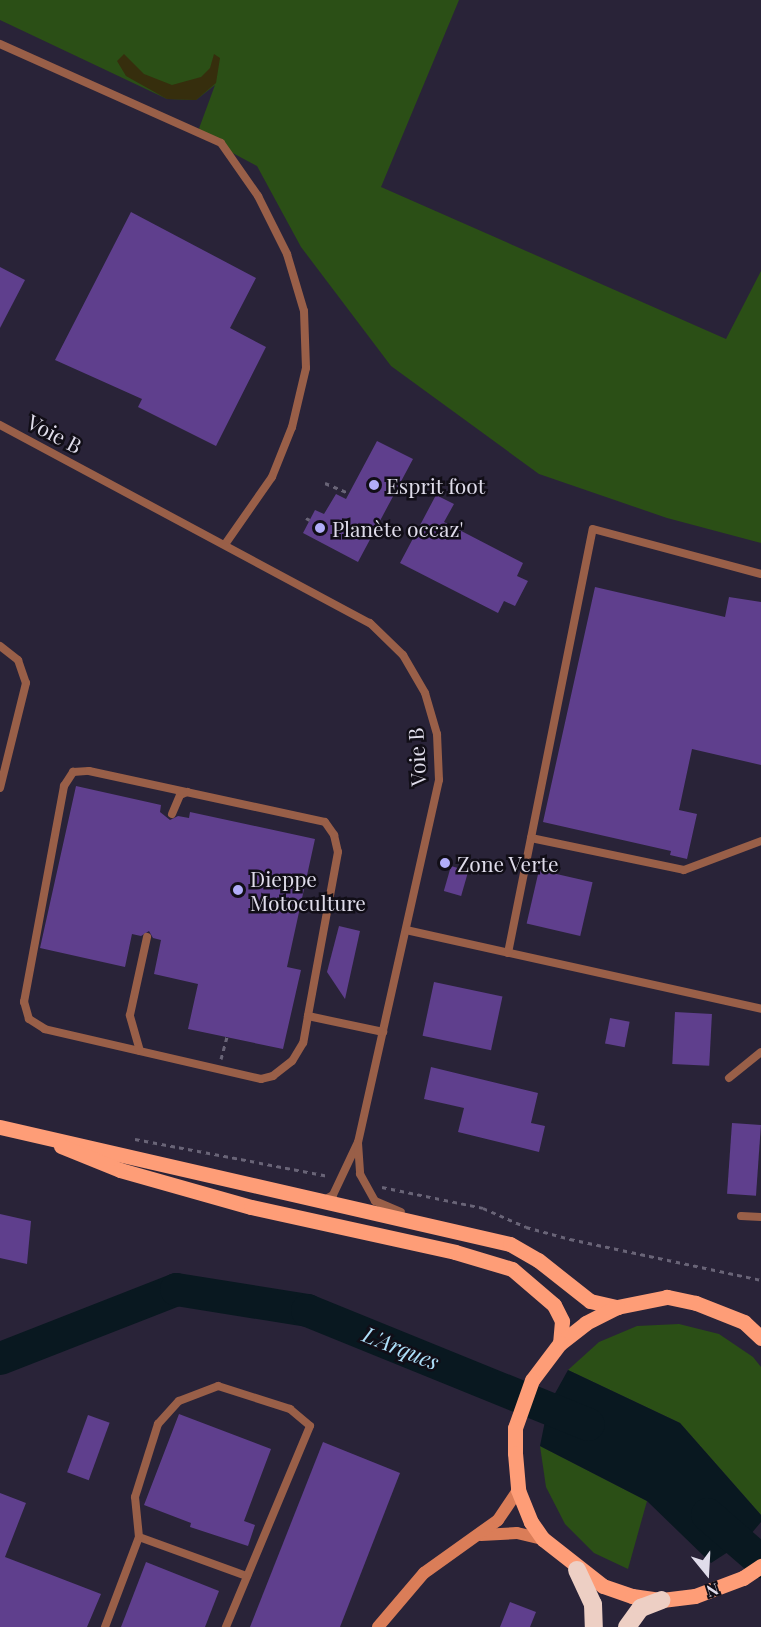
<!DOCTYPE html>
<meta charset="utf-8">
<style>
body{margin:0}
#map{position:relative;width:761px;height:1627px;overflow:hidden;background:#292338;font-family:"Playfair Display",serif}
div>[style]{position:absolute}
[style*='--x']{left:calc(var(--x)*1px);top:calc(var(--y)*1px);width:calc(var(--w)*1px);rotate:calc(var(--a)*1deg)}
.green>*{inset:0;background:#2b4f16}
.sand>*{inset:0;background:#362e0d}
.water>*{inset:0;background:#091820}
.river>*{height:33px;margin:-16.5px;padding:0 16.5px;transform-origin:16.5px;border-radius:16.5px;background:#091820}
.building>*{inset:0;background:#5f3f8d;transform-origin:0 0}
.path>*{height:3px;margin-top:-1.5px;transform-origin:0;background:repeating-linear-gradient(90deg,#696477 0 4.5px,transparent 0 9px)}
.lane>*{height:8px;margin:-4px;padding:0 4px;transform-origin:4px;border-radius:4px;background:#995f48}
.secondary>*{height:12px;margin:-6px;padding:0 6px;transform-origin:6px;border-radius:6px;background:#da7d58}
.primary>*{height:15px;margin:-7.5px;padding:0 7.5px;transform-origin:7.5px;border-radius:7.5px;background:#fe9d77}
.highway>*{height:18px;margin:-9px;padding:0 9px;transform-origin:9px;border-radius:9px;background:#edcfc4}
.dots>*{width:16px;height:16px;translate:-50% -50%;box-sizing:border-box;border:3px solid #110e17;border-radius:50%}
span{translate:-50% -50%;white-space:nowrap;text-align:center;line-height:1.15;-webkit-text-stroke:5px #110e17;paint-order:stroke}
.street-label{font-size:21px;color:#dfdcea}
.poi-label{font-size:21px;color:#dfdcea}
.left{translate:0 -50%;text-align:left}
.water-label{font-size:22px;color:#aee0fa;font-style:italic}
.north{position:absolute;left:677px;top:1543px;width:60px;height:60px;-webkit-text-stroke:4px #110e17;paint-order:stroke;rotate:162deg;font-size:16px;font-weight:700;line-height:24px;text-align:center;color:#dfdcea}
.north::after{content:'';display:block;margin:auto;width:21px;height:27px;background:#dfdcea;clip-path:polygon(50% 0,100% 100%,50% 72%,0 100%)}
</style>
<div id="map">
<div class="green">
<i style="clip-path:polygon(0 0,459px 0,381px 187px,726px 339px,761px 271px,761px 543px,667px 518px,539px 474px,391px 366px,301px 247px,257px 166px,197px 134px,215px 85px,196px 100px,167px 99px,0 20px)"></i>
<i style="clip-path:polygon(679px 1324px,719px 1334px,753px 1357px,761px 1367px,761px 1515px,680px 1423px,568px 1370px,599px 1342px,637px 1326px)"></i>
<i style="clip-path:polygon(540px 1446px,647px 1501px,628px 1569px,594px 1553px,565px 1524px,546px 1487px)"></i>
</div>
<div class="sand">
<i style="clip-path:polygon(124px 54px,144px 74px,172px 85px,201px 77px,210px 68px,214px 54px,220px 58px,216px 83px,196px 100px,167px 99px,126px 76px,117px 61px)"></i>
</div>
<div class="water">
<i style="clip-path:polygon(568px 1370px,680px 1423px,761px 1515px,761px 1522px,745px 1541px,711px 1563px,647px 1501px,540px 1446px,548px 1406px)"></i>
</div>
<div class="river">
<i style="--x:0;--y:1358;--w:189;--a:-21.4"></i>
<i style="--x:176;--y:1289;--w:133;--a:9.1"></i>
<i style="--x:307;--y:1310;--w:303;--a:22.1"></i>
<i style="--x:707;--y:1514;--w:72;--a:41"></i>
</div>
<div class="building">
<i style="clip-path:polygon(131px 212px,256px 278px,230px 328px,266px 347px,216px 446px,138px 407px,142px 399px,55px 360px)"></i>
<i style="clip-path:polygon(0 267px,25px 280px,0 328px)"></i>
<i style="clip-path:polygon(377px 441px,413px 459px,358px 562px,303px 533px,315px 510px,324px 514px,336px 494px,346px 499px)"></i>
<i style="clip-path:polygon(436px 495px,454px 504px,444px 522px,523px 563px,517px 576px,528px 581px,515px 606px,504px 601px,498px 613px,400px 563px)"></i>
<i style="clip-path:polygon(595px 587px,725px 617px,729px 597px,761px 602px,761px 765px,692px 749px,679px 810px,697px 814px,687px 859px,670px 855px,671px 851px,543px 822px)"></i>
<i style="clip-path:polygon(76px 786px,161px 805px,160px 812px,170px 820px,178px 816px,189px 818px,190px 812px,315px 839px,287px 967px,301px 970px,283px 1049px,188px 1029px,198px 984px,154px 974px,161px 940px,153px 938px,149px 931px,141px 936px,132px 934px,125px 967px,40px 948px)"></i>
<i style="left:451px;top:866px;width:18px;height:26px;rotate:16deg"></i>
<i style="left:539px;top:870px;width:55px;height:55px;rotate:13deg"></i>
<i style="clip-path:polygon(339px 926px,360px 931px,345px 999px,327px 972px)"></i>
<i style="left:434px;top:982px;width:70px;height:55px;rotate:12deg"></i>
<i style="left:675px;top:1012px;width:37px;height:52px;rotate:3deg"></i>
<i style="left:610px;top:1018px;width:20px;height:26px;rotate:11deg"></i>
<i style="clip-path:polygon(431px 1067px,538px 1093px,531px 1123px,545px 1126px,539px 1152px,458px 1132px,464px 1108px,424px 1099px)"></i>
<i style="left:732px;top:1123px;width:29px;height:71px;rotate:4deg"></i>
<i style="clip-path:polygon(0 1214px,31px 1221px,27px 1264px,0 1258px)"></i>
<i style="clip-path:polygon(179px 1414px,271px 1449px,244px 1521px,255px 1525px,248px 1546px,190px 1527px,191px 1523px,144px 1505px)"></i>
<i style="left:88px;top:1415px;width:23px;height:61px;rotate:20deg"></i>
<i style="clip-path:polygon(323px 1442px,400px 1473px,340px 1627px,250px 1627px)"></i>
<i style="clip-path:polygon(0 1493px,26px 1503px,5px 1557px,101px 1594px,87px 1627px,0 1627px)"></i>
<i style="clip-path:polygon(146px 1562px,219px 1591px,205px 1627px,121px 1627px)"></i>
<i style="clip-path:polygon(510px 1602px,536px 1612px,530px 1627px,500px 1627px)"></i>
</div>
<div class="path">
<i style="--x:325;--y:483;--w:26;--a:23"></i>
<i style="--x:306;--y:518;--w:4;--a:27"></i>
<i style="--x:221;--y:1059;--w:23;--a:-75"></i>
<i style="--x:135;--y:1139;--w:197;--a:10.8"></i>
<i style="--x:382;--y:1187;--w:103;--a:11.7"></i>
<i style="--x:483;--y:1208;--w:47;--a:23.8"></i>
<i style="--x:526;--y:1227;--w:46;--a:15.3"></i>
<i style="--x:570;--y:1239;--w:195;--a:12.1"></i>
</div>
<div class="lane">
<i style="--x:0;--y:44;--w:242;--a:24.1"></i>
<i style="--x:221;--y:143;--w:65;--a:55.1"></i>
<i style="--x:258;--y:196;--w:65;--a:63.4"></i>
<i style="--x:287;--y:254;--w:59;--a:73.4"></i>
<i style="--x:304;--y:311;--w:57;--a:88"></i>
<i style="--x:306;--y:368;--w:61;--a:103.3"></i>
<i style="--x:292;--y:427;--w:54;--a:111.8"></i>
<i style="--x:272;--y:477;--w:80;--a:124.9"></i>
<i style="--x:0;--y:425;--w:420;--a:28.2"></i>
<i style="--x:370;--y:623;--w:46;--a:44.1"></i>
<i style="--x:403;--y:655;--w:44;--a:59.9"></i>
<i style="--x:425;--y:693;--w:43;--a:73.7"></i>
<i style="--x:437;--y:734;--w:46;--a:87.5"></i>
<i style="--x:439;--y:780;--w:371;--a:102.6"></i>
<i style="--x:358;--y:1142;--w:59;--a:115.3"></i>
<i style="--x:333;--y:1195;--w:8;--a:150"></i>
<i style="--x:0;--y:646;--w:23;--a:38"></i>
<i style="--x:18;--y:660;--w:24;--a:71"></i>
<i style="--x:26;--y:683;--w:108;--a:103.9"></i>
<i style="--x:172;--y:814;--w:21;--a:-67"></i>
<i style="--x:180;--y:795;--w:8;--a:-23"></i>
<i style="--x:531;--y:838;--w:156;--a:11.8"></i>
<i style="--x:684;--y:870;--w:82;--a:-20.6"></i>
<i style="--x:406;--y:930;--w:364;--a:12.5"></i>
<i style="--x:508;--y:953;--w:432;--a:-78.7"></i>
<i style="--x:593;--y:529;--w:174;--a:15"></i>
<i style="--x:308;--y:1016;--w:27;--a:100"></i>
<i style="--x:303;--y:1043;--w:21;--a:121"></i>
<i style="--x:292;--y:1061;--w:24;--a:142"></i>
<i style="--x:273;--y:1076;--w:12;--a:166"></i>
<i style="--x:261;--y:1079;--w:222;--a:-167"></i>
<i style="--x:45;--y:1029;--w:19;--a:-148"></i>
<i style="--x:29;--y:1019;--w:18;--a:-106"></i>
<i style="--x:24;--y:1002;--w:220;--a:-79.5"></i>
<i style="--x:64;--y:786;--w:17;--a:-57"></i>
<i style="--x:73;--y:772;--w:16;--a:-4"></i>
<i style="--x:89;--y:771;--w:241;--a:12.2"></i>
<i style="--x:325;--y:822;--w:16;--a:55"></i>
<i style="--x:334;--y:835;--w:17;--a:77"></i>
<i style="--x:338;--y:852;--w:167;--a:100.4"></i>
<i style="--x:308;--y:1016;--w:77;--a:12"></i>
<i style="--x:140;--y:1051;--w:37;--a:-106"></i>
<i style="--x:130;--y:1015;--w:80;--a:-77.7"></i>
<i style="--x:729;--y:1078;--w:41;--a:-39.1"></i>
<i style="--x:358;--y:1143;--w:31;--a:86"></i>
<i style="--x:360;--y:1174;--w:31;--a:61"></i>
<i style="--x:375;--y:1201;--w:28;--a:23"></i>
<i style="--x:741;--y:1216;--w:20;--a:3"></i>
<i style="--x:139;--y:1537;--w:115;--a:19.9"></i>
<i style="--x:105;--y:1627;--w:96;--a:-69.3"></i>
<i style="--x:139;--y:1537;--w:40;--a:-95.7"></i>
<i style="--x:135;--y:1497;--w:77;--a:-72.5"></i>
<i style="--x:158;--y:1424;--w:31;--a:-48"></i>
<i style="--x:179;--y:1401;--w:42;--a:-21"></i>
<i style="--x:218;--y:1386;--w:76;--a:17.7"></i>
<i style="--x:290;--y:1409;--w:26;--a:40"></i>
<i style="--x:310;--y:1426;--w:218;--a:112.7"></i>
</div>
<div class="secondary">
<i style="--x:481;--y:1535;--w:36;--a:-3"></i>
<i style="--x:517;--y:1533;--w:27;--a:13"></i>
<i style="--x:378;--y:1627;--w:71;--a:-49.6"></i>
<i style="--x:424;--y:1573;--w:91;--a:-35.6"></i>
<i style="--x:498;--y:1520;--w:36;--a:-56"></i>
</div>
<div class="primary">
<i style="--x:0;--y:1127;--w:523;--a:12.92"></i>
<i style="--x:510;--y:1244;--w:32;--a:30"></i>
<i style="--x:538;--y:1260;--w:66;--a:38.3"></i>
<i style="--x:590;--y:1301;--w:28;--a:13"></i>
<i style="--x:61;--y:1146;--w:64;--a:22.1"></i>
<i style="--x:120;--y:1170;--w:136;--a:15.8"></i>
<i style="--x:251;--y:1207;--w:209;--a:12.4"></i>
<i style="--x:455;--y:1252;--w:59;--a:16.6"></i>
<i style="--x:512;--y:1269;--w:55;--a:40.6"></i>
<i style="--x:554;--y:1305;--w:18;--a:63"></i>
<i style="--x:562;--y:1321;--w:22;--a:95"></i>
<i style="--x:761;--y:1338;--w:23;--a:-137"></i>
<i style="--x:744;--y:1322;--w:52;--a:-158.4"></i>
<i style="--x:696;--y:1303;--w:30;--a:-168"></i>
<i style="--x:667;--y:1297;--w:51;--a:168.7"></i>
<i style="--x:617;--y:1307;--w:35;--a:153"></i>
<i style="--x:586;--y:1323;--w:33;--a:142"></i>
<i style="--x:560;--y:1343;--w:46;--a:127.1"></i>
<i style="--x:532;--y:1380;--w:51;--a:109.5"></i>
<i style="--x:515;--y:1428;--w:25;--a:90"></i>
<i style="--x:515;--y:1453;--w:37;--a:85"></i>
<i style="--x:518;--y:1490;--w:35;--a:68"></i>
<i style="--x:531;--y:1522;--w:21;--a:55"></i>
<i style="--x:543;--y:1539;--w:76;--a:38.1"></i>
<i style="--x:603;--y:1586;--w:31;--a:19"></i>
<i style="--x:632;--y:1596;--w:30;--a:8"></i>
<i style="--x:662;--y:1600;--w:33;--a:-7"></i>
<i style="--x:695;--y:1596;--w:51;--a:-20.6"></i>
<i style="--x:743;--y:1578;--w:22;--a:-34"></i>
</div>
<div class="highway">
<i style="--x:577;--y:1570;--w:38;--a:65"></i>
<i style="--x:593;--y:1604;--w:23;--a:88"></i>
<i style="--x:627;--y:1627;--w:24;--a:-54"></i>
<i style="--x:641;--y:1608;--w:22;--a:-21"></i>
</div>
<div class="dots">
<i style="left:374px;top:485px;background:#b2adf9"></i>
<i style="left:320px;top:528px;background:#b2adf9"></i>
<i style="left:445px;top:863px;background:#b2adf9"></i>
<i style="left:238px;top:890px;background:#b2adf9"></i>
</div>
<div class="street-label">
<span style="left:55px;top:433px;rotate:28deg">Voie B</span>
<span style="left:416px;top:757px;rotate:-93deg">Voie B</span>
</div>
<div class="poi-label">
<span class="left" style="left:386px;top:485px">Esprit foot</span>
<span class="left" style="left:332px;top:528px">Planète occaz'</span>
<span class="left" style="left:457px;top:863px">Zone Verte</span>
<span class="left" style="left:250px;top:890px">Dieppe<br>Motoculture</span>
</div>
<div class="water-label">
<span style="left:401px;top:1348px;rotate:22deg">L'Arques</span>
</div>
<div class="north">N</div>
</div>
